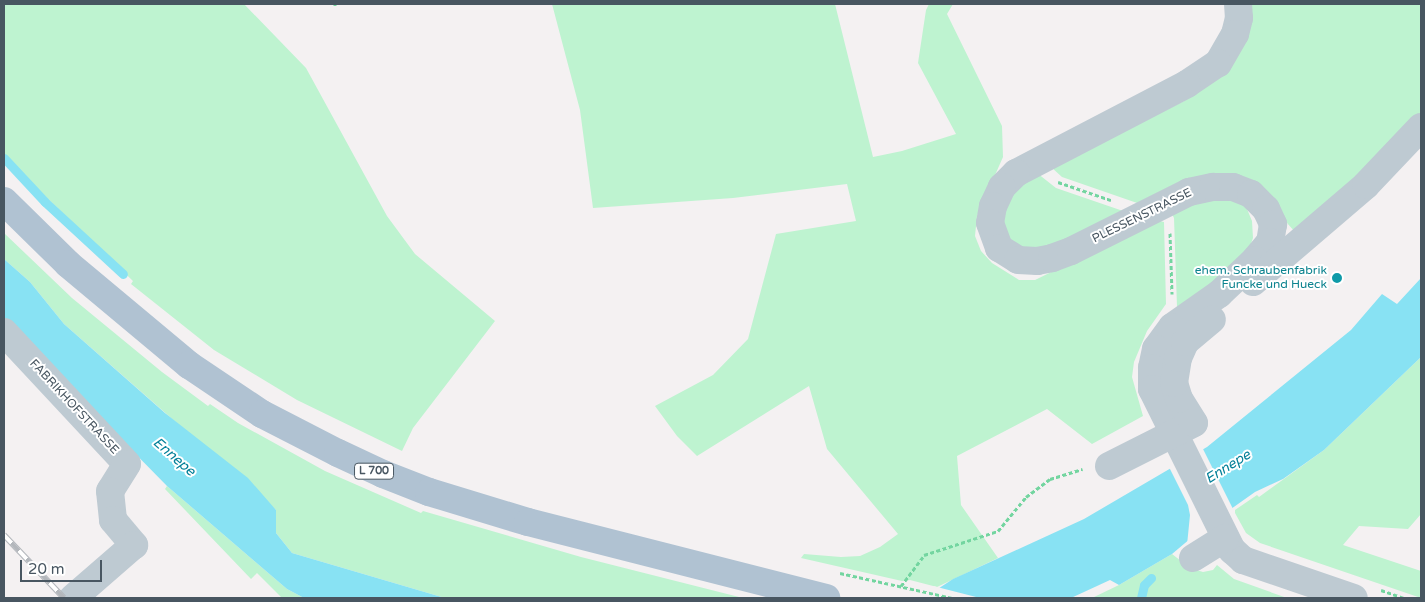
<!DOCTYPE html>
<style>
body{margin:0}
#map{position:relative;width:1425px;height:602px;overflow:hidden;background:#f4f1f2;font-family:"Varela Round",sans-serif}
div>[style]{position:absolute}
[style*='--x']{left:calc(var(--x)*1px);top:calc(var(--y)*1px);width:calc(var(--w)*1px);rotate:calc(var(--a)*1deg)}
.green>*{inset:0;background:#bef3d0}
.water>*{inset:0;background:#88e2f3}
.pier>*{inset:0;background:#f4f1f2}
.stream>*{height:9px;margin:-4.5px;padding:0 4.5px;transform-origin:4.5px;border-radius:4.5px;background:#88e2f3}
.path>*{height:3px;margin-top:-1.5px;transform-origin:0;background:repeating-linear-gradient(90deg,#73d5a0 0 4px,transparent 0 6.5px)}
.minor>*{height:28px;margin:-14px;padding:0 14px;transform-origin:14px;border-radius:14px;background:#becad2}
.major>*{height:28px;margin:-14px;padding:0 14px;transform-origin:14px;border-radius:14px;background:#b0c2d2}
.rail>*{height:5.5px;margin-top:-2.75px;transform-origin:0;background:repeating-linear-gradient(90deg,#fff 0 11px,#b3b7bc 0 22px);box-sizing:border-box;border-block:1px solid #b3b7bc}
.dots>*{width:14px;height:14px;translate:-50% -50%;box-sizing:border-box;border:2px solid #fff;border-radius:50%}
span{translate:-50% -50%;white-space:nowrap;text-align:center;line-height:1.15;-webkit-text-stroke:4px #fff;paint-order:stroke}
.shield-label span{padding:1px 4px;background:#fff;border:1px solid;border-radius:4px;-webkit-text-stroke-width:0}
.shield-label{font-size:11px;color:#485661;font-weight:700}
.street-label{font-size:12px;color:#485661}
.culture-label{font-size:12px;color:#0d838f}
.right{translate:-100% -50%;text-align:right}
.water-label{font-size:14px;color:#048099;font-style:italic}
.frame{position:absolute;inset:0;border:5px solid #485661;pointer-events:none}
.scale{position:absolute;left:20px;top:560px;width:82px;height:22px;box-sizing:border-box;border:2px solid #485661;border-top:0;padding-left:6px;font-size:15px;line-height:18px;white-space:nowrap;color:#485661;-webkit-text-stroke:4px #fff;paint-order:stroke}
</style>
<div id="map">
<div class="green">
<i style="clip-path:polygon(4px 4px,244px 4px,306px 68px,387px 216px,415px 254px,495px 321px,413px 428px,402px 451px,297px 400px,214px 350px,131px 284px,133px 281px,9px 161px,4px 155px)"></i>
<i style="clip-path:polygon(552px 4px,835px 4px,873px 157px,902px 151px,956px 134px,918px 63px,926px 10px,929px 4px,953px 4px,947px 14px,1002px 126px,1003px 157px,977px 216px,975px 236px,981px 251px,992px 263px,1019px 280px,1035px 280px,1084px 256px,1151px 219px,1164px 222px,1166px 304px,1147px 331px,1134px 362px,1132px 377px,1143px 416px,1092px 444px,1047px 409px,957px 456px,961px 505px,998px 558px,937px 587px,910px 580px,902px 581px,801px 558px,804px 554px,841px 557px,860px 556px,880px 547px,898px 534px,827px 449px,809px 386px,697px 456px,677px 436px,655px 406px,713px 375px,748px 339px,776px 234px,856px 221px,847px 184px,733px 198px,593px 208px,580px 110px)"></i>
<i style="clip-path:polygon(1239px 4px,1421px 4px,1421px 121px,1295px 232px,1257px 189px,1140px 204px,1062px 177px,1051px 167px,1184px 101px)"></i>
<i style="clip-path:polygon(1037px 173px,1056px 188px,1126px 212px,1060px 247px,1020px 250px,1001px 230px,1004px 205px,1011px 192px)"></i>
<i style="clip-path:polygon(1201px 195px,1236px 199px,1247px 209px,1252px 221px,1253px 238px,1248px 252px,1226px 273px,1177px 307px,1174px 218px,1170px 210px)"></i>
<i style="clip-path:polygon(4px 233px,72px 298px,162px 372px,208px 406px,210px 404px,238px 423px,325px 471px,421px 513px,423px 511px,581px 557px,743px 598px,445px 598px,292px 553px,276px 533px,276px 510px,64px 324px,30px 282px,4px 259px)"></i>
<i style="clip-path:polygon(1421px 357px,1421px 514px,1408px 529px,1359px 526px,1343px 545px,1421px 571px,1421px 598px,1260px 543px,1246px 533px,1235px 513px,1235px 510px,1257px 495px,1259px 497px,1324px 450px)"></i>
<i style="clip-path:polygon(167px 486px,287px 589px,304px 598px,282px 598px,257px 573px,251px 579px,165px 489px)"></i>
<i style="clip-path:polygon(1172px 554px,1190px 568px,1203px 572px,1213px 570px,1217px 565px,1234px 579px,1287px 598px,1092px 598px,1119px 585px)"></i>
</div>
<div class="water">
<i style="clip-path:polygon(4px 259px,30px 282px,64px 324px,165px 413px,248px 478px,276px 510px,276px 533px,292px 553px,445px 598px,304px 598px,287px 589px,167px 486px,4px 320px)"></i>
<i style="clip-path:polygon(1421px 278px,1421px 357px,1324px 450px,1283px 479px,1255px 492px,1197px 533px,1172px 554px,1119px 585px,1110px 580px,1071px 598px,924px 598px,953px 579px,1084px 519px,1207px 447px,1351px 330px,1382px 294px,1397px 304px)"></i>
</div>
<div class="pier">
<i style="clip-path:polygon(1202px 447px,1234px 511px,1187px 545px,1190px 515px,1188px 505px,1169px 467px)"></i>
<i style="clip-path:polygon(934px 586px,937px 587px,980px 598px,921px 598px)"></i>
</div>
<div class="stream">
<i style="--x:4;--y:158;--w:60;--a:47"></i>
<i style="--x:45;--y:202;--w:106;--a:42.7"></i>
<i style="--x:1141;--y:598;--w:13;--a:-77"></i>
<i style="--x:1144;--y:585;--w:10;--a:-45"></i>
</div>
<div class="path">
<i style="--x:335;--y:6;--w:2;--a:-90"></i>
<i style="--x:1058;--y:182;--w:56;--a:18.8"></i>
<i style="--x:1170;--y:233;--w:61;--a:88.1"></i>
<i style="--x:840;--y:573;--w:116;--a:12.5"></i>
<i style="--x:901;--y:586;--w:39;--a:-53"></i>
<i style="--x:924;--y:555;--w:78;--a:-18"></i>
<i style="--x:998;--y:531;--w:44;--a:-50.5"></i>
<i style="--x:1026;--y:497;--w:30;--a:-37"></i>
<i style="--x:1050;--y:479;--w:34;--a:-17"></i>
<i style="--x:1381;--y:590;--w:24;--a:19"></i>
</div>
<div class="minor">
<i style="--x:1238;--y:4;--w:14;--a:86"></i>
<i style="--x:1239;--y:18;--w:16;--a:104"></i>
<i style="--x:1235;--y:34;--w:34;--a:120"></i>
<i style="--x:1218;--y:63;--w:37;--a:146"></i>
<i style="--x:1187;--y:84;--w:193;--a:152.5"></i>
<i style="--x:1016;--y:173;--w:20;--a:135"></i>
<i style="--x:1002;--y:187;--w:21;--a:115"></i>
<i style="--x:993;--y:206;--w:17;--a:100"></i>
<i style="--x:990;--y:223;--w:27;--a:70"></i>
<i style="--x:999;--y:248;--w:22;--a:32"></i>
<i style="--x:1018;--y:260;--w:19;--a:3"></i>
<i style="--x:1037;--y:261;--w:15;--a:-11"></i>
<i style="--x:1052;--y:258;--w:20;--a:-20"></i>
<i style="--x:1071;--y:251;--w:132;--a:-26.6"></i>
<i style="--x:1189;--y:192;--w:25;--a:-12"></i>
<i style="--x:1213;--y:187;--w:20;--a:0"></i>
<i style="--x:1233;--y:187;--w:19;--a:21"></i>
<i style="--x:1251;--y:194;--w:21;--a:45"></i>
<i style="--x:1266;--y:209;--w:17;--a:65"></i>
<i style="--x:1273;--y:224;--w:18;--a:99"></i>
<i style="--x:1270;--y:242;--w:23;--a:130"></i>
<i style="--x:1255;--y:260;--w:50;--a:136.6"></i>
<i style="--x:1219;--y:294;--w:57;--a:144.9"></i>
<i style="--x:1172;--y:327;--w:27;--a:126"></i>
<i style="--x:1156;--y:349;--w:19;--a:102"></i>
<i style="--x:1152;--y:368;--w:21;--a:90"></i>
<i style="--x:1152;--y:389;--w:180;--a:63.6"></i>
<i style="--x:1232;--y:550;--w:15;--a:42"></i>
<i style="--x:1243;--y:560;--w:117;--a:18.9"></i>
<i style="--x:1253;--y:282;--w:149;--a:-40.6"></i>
<i style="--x:1366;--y:185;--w:80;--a:-46.5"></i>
<i style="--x:4;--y:332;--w:180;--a:47"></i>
<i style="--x:127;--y:464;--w:32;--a:122"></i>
<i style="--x:110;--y:491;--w:29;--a:84"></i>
<i style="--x:113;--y:520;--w:33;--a:50"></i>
<i style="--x:134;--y:545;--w:81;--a:139"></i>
<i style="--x:1109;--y:466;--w:95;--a:-26.8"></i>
<i style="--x:1194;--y:423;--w:28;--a:-122"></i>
<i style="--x:1179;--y:399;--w:17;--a:-107"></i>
<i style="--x:1174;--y:383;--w:25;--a:-81"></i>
<i style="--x:1178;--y:358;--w:17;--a:-66"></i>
<i style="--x:1185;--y:342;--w:35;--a:-40"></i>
<i style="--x:1193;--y:558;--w:38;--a:-32"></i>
</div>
<div class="major">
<i style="--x:4;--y:201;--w:90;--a:44.5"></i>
<i style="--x:68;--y:264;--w:158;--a:39.9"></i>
<i style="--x:189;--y:365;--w:88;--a:33.9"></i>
<i style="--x:262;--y:414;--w:85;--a:27.2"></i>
<i style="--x:338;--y:453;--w:50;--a:25"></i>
<i style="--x:383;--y:474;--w:49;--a:21.4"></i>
<i style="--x:429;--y:492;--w:103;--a:16.9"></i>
<i style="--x:528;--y:522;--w:308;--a:14.3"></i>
</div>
<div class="rail">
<i style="--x:4;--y:535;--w:87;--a:46.4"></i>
</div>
<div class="dots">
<i style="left:1337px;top:278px;background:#0f9aa8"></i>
</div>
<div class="shield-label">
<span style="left:374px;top:471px">L 700</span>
</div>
<div class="street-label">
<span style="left:1142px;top:216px;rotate:-26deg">PLESSENSTRASSE</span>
<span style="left:74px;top:407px;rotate:47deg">FABRIKHOFSTRASSE</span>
</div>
<div class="culture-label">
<span class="right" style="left:1327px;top:278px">ehem. Schraubenfabrik<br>Funcke und Hueck</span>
</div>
<div class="water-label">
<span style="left:174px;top:457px;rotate:41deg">Ennepe</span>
<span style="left:1228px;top:467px;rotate:-32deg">Ennepe</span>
</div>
<div class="frame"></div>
<div class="scale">20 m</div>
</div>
